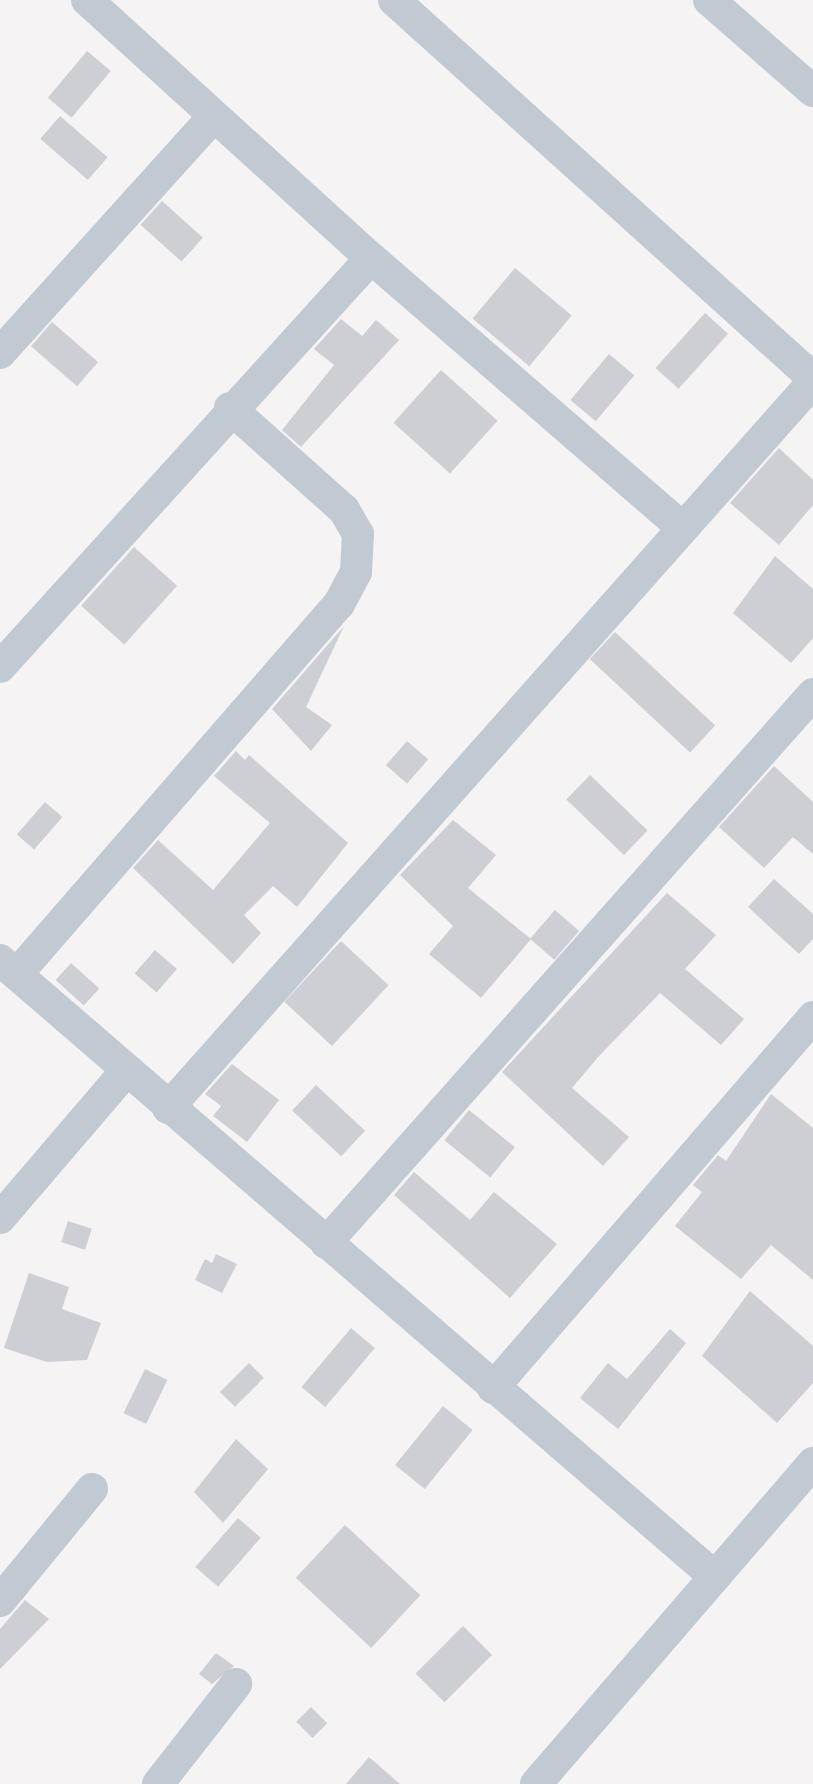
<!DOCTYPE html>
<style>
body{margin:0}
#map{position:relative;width:813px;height:1784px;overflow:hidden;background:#f5f3f3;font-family:"Space Grotesk",sans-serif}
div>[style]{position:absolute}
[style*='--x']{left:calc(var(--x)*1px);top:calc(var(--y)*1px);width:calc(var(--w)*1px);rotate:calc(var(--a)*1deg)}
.building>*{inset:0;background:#cdcfd5;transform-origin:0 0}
.minor>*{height:32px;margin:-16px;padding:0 16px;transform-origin:16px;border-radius:16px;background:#c1cad2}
span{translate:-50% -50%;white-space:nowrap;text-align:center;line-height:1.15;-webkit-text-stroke:6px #fff;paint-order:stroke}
</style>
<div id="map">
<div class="building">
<i style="left:87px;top:51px;width:31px;height:61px;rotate:40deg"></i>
<i style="left:60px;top:116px;width:63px;height:30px;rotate:41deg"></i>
<i style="left:162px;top:201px;width:55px;height:32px;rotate:42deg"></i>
<i style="left:515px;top:268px;width:74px;height:66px;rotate:40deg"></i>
<i style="left:705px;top:313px;width:31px;height:74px;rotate:42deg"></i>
<i style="clip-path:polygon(341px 319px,362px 336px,376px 320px,399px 340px,301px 447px,282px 430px,334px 365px,314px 349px)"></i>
<i style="left:52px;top:322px;width:61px;height:32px;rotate:41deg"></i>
<i style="left:609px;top:354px;width:33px;height:60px;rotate:40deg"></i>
<i style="left:441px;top:370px;width:76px;height:71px;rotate:42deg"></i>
<i style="clip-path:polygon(779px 448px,813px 480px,813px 505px,779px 545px,730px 503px)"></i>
<i style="left:134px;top:547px;width:58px;height:79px;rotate:42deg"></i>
<i style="clip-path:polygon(775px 556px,813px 589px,813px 638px,791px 663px,733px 613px)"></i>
<i style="clip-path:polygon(344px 626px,306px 707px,332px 725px,311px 751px,272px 709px)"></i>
<i style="left:615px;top:632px;width:137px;height:37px;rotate:43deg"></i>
<i style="left:407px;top:741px;width:28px;height:32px;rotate:41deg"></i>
<i style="clip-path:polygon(236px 751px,245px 760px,249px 755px,348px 843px,297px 907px,273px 886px,244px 915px,261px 933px,233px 964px,133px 868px,158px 840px,213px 890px,270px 823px,214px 776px)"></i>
<i style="clip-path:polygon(774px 766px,813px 802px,813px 854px,793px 837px,764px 868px,719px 827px)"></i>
<i style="left:590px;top:775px;width:80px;height:34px;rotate:44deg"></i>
<i style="left:45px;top:802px;width:23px;height:43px;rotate:41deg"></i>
<i style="clip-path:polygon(453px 820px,496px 855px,468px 888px,531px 939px,481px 998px,429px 954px,453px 926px,400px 875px)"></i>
<i style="clip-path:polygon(774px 879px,813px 914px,813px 939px,799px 954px,748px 907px)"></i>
<i style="clip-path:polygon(667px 893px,716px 935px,685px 969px,744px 1019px,721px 1045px,660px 993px,599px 1056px,572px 1088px,629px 1137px,603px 1166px,502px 1072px)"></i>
<i style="left:555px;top:910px;width:32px;height:38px;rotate:41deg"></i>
<i style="left:341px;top:941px;width:65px;height:83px;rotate:43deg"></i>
<i style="left:155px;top:950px;width:29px;height:31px;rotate:41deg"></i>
<i style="left:71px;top:963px;width:38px;height:23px;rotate:42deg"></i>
<i style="clip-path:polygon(232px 1064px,279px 1100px,247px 1142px,213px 1116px,221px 1106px,205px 1094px)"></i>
<i style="left:316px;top:1085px;width:67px;height:35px;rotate:43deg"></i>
<i style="clip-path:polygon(771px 1094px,813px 1128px,813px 1280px,771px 1245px,741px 1279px,675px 1226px,702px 1192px,693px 1185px,718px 1155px,726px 1161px)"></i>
<i style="left:469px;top:1110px;width:59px;height:39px;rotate:39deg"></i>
<i style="clip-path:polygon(414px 1172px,470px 1220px,494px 1192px,557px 1244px,510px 1298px,394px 1195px)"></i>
<i style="left:68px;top:1221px;width:25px;height:22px;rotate:18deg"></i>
<i style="clip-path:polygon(216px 1254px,237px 1264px,222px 1293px,195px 1280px,205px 1259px,212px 1263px)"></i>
<i style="clip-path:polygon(29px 1273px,69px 1287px,62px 1309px,101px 1323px,87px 1360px,47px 1362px,4px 1348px)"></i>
<i style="clip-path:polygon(750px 1291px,813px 1346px,813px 1383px,777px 1423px,702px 1356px)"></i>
<i style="left:351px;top:1328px;width:31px;height:77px;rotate:40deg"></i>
<i style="clip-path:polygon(670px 1329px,686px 1343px,618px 1429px,580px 1398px,608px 1363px,627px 1379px)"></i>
<i style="left:249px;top:1363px;width:21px;height:41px;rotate:45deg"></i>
<i style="left:145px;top:1369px;width:25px;height:49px;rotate:26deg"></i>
<i style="left:443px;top:1406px;width:38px;height:76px;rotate:39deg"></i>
<i style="clip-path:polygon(236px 1439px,268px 1469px,223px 1523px,194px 1492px)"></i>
<i style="left:238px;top:1518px;width:30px;height:65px;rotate:41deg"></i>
<i style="left:345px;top:1525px;width:103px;height:72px;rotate:43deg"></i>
<i style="clip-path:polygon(25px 1600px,49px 1619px,0 1669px,0 1629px)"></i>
<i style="left:463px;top:1626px;width:41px;height:67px;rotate:45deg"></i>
<i style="clip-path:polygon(216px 1653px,234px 1666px,212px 1684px,199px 1674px)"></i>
<i style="left:311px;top:1707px;width:23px;height:21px;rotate:45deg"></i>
<i style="clip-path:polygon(369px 1757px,400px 1784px,346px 1784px)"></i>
</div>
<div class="minor">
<i style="--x:87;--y:0;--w:384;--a:42.3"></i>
<i style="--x:371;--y:258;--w:408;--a:40.9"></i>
<i style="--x:394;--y:0;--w:564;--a:42.06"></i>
<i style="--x:709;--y:0;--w:138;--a:41.2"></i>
<i style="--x:0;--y:353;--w:318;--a:-47.9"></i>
<i style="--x:0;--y:667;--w:552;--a:-47.79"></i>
<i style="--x:0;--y:960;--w:944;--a:40.79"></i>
<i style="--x:17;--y:974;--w:490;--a:-49"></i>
<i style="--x:339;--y:604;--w:36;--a:-62"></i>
<i style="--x:356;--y:572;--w:38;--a:-87"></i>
<i style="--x:358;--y:534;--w:28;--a:-120"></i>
<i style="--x:344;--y:510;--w:153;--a:-138.2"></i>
<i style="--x:168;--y:1108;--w:971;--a:-48.38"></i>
<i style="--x:0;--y:1218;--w:192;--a:-49.4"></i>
<i style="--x:326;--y:1243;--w:734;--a:-48.42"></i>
<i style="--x:493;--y:1388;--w:490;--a:-49.2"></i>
<i style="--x:0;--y:1601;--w:145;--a:-50.6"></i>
<i style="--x:158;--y:1784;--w:127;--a:-52"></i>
<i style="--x:536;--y:1784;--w:424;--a:-49.2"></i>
</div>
</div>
